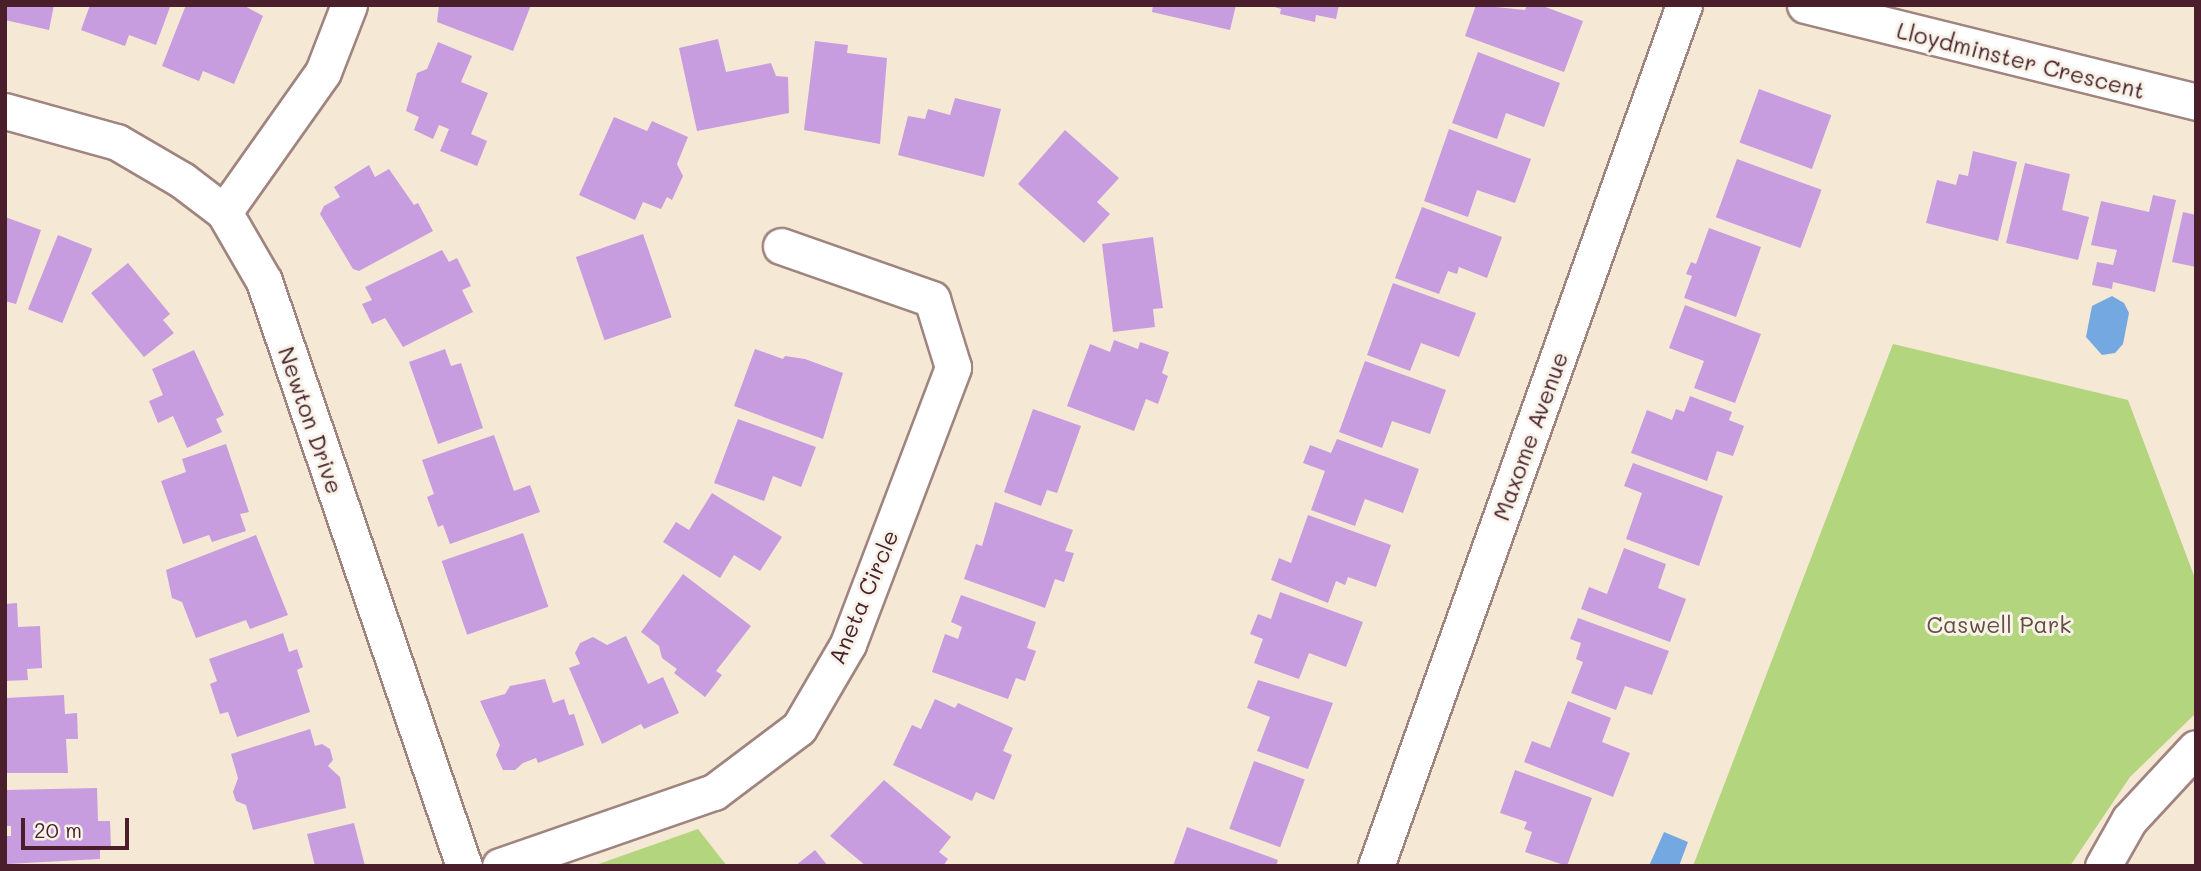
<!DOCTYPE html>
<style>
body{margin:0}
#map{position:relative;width:2201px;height:871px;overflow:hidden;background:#f5e8d4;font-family:Mali,sans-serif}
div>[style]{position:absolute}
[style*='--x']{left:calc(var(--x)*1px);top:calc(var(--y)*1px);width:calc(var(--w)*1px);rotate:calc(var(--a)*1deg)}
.green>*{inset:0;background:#b3d57d}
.water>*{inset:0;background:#73a8e0}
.building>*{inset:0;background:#c79de0;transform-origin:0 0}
.roads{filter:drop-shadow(2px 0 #a08480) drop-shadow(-2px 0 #a08480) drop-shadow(0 2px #a08480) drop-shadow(0 -2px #a08480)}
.minor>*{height:35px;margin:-17.5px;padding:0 17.5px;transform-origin:17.5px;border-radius:17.5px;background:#fff}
span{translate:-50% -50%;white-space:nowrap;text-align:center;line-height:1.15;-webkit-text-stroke:6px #f7f3e8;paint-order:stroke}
.street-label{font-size:23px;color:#4a1f2b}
.park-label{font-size:23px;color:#644c40}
.frame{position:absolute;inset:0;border:7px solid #4a1f2b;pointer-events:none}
.scale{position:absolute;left:21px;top:818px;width:108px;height:32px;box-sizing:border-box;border:4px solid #4a1f2b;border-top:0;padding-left:9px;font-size:21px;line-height:24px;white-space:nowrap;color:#4a1f2b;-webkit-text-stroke:5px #f7f3e8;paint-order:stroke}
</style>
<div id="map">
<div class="green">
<i style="clip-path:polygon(1893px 344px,2128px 400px,2196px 581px,2196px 713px,2130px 777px,2070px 866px,1693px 866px)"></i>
<i style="clip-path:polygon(698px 829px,727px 866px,593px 866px)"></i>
</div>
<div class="water">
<i style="clip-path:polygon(2112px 296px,2124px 303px,2129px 313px,2123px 344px,2115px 353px,2102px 355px,2086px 337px,2092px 306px)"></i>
<i style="clip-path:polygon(1664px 832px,1688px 842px,1679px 866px,1649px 866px)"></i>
</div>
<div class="building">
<i style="clip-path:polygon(5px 5px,54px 5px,49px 30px,5px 20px)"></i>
<i style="clip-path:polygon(90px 5px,166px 5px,170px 7px,156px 45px,129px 35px,125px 46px,81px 30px)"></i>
<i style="clip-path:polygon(186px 5px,243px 5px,263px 16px,234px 84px,203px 71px,199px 81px,162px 66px)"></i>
<i style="clip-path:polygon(439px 5px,531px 5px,513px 51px,437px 22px)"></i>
<i style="clip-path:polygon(1153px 5px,1236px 5px,1230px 30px,1152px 12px)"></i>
<i style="clip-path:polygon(1268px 5px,1339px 5px,1336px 19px,1316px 15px,1315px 22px,1280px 14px,1281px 9px)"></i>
<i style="clip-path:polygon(1476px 5px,1525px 10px,1527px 5px,1540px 5px,1583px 21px,1564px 72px,1465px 36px)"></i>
<i style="clip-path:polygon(718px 39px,726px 72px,771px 63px,776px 76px,788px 77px,789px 113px,697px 131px,679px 48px)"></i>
<i style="clip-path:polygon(815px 41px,848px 45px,847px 53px,887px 58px,880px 144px,804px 130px)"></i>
<i style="clip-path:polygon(438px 42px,472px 56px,461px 82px,488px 93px,471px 134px,487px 141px,477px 166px,440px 151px,449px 129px,439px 125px,433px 139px,414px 130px,419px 117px,406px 111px,417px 73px,427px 69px)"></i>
<i style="clip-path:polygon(1478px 52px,1560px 83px,1544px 127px,1506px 113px,1497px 139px,1452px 123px)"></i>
<i style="left:1759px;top:89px;width:77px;height:57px;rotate:20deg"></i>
<i style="clip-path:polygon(955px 98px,1001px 109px,984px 177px,898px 155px,908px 116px,925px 119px,928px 109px,950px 115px)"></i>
<i style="clip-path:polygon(614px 117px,647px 131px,652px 121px,688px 137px,677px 164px,683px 176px,672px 200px,667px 197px,661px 209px,643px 202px,635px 220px,579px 195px)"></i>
<i style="clip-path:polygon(1449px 129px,1531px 159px,1515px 203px,1477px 190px,1468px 217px,1424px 201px)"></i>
<i style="clip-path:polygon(1065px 130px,1119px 178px,1097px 202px,1110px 214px,1084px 243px,1018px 184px)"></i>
<i style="clip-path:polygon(1973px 151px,2017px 162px,1998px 241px,1926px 223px,1937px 180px,1956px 185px,1959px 174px,1968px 176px)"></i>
<i style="left:1737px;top:159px;width:90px;height:62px;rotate:20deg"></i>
<i style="clip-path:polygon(2025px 163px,2070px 174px,2062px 210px,2089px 217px,2078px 260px,2006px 243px)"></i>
<i style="clip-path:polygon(369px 165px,375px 177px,389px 169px,414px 205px,418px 203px,433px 231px,359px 271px,353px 269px,320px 214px,324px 206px,340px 197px,334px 187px)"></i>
<i style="clip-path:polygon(2153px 195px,2176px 200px,2155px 292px,2113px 282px,2112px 289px,2092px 285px,2097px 262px,2113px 265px,2117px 250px,2091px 245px,2101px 201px,2149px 212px)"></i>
<i style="clip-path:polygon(1422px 207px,1502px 237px,1487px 278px,1459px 267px,1457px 274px,1448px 271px,1439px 294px,1395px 278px)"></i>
<i style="clip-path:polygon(2183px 212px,2196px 215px,2196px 267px,2172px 262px)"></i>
<i style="clip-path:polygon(5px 217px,41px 230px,16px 304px,5px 301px)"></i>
<i style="clip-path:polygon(1709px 228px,1761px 247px,1736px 317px,1684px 298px,1692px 276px,1686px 274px,1691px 262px,1696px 264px)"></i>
<i style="left:643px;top:234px;width:88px;height:71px;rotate:71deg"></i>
<i style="left:58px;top:235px;width:37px;height:80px;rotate:22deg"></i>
<i style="clip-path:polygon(1153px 237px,1163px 308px,1153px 309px,1155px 327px,1113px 332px,1102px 244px)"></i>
<i style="clip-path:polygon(442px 250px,449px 262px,457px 258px,471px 286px,462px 290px,473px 312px,403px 347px,385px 318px,372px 324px,362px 304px,372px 300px,365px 287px)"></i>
<i style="clip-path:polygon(128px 263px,170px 314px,163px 320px,174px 333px,144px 357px,91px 293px)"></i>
<i style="clip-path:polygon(1393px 283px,1476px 313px,1459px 357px,1421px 343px,1410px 371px,1367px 355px)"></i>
<i style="clip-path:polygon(1685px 305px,1761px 334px,1735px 403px,1694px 388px,1704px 361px,1669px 348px)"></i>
<i style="clip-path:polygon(1114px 340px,1138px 349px,1140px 342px,1169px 352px,1162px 373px,1168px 376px,1158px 404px,1146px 399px,1134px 431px,1067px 406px,1090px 344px,1110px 352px)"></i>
<i style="clip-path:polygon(445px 349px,451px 366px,461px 363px,483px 428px,438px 444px,409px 362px)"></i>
<i style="clip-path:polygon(755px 349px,783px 359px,785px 356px,805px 359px,843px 373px,823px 439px,734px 406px)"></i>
<i style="clip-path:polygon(194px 350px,224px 415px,216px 419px,222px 432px,187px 448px,173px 416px,158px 423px,149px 401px,163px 395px,152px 369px)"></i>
<i style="clip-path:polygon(1365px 361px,1446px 390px,1430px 434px,1392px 421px,1382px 448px,1339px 432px)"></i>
<i style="clip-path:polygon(1690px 396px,1732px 412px,1729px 420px,1744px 426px,1733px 456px,1717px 451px,1707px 481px,1631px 453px,1647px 410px,1672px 420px,1676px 409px,1684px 412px)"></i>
<i style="clip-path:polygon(1033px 409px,1081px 426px,1057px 493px,1047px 490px,1041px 506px,1004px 492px)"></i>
<i style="clip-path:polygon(738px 419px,816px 447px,801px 487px,773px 476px,764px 501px,714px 483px)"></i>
<i style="clip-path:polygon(494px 435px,514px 491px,530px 485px,540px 512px,450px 544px,443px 525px,438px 527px,427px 497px,434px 494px,422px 460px)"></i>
<i style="clip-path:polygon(1337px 439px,1419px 469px,1403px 513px,1365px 499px,1355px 526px,1311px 510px,1325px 471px,1303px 463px,1310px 445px,1331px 453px)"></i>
<i style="clip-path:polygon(226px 444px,249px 512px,240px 514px,246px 531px,212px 542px,209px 535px,183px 544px,161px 481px,186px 472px,182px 459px)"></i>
<i style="clip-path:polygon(1633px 463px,1723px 496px,1699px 566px,1626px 539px,1642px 493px,1624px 486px)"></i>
<i style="clip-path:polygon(712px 493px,782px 537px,760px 571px,734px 555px,720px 578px,663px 542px,676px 522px,689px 530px)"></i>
<i style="clip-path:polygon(995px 502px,1073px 530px,1065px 551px,1074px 553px,1064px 582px,1055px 579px,1045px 608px,964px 579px,976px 544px,982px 546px)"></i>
<i style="clip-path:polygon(1308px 515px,1391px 545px,1376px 587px,1348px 577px,1345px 585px,1336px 581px,1328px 603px,1271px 580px,1279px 558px,1291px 563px)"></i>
<i style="left:523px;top:533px;width:78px;height:86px;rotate:71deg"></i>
<i style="clip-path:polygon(256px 535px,288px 615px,250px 629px,246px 620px,196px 638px,182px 602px,172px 598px,166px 570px)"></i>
<i style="clip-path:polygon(1624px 548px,1666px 564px,1658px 588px,1686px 599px,1670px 642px,1581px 609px,1589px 587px,1607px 594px)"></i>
<i style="clip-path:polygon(683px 574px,751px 626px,716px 671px,722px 675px,705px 697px,674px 673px,677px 669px,662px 658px,659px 646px,641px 632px)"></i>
<i style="clip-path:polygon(1280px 592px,1363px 622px,1346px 667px,1309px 653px,1299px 679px,1254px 663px,1263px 639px,1250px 634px,1258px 614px,1271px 619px)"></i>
<i style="clip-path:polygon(961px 595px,1036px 622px,1027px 648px,1036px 651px,1025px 681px,1016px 678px,1008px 699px,932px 672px,945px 634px,958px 639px,962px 627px,951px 622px)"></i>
<i style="clip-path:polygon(17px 603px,18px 627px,40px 626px,42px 668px,27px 669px,28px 680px,5px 681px,5px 604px)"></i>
<i style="clip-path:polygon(1578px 618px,1669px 651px,1652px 695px,1625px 686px,1616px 710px,1571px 693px,1583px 662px,1576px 659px,1581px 643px,1570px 639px)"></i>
<i style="clip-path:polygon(283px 633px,289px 652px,297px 649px,303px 667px,297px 670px,310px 712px,237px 737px,228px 712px,220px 714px,210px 684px,217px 681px,209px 659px)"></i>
<i style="clip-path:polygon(626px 636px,648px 684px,663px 677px,679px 713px,644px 729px,641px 724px,602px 744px,569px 668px,580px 664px,575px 653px,580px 643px,593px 637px,607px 645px)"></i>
<i style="clip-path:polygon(545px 679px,553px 703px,564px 699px,569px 715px,574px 714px,584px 745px,538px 763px,536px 758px,523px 763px,515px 770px,503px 770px,496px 755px,500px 745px,480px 701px,505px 694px,510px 686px)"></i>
<i style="clip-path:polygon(1258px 680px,1333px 703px,1308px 769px,1257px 751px,1270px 717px,1247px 708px)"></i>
<i style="clip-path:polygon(64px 695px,65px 714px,77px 713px,78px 739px,66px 739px,68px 773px,5px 773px,5px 698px)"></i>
<i style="clip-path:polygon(935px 699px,955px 708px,958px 703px,1013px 728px,1003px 751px,1012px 755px,994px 800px,976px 792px,972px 801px,893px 765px,912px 725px,921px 729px)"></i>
<i style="clip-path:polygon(1568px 701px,1611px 718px,1602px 742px,1630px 753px,1613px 797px,1524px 762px,1532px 741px,1550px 748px)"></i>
<i style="clip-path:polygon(310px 729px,315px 746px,322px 744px,330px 749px,333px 760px,328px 766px,340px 777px,346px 808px,253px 830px,246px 805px,236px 801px,233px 792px,238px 778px,231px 754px)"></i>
<i style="left:1254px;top:761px;width:54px;height:72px;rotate:20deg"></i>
<i style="clip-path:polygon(1515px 770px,1592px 798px,1567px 866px,1525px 852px,1532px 832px,1524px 829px,1527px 822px,1500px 813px)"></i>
<i style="clip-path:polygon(884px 780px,951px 837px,939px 852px,948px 859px,943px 866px,866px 866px,830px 836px)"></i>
<i style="clip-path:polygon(97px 788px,98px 821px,110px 821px,111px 850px,100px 850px,100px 859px,7px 864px,5px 836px,11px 836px,11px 826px,5px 826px,5px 790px)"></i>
<i style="clip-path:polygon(354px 823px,365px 866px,315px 866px,307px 834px)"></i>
<i style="clip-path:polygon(1187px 827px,1278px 860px,1276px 866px,1173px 866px)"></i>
<i style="clip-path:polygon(815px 850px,828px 866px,795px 866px)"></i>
</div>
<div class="roads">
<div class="minor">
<i style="--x:1805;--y:5;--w:403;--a:13.9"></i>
<i style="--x:5;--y:111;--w:116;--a:15.5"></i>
<i style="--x:117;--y:142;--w:75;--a:30.3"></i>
<i style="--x:182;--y:180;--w:53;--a:37.3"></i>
<i style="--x:224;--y:212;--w:80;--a:59.9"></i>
<i style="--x:264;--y:281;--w:618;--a:71.13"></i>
<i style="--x:224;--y:212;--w:171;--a:-54.7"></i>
<i style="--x:323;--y:72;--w:72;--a:-68.8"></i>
<i style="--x:500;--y:866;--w:226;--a:-19.1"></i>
<i style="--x:714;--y:792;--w:106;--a:-37"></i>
<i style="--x:799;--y:728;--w:97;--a:-59.7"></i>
<i style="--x:848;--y:644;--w:296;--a:-69.2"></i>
<i style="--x:953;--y:367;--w:71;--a:-107.2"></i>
<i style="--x:932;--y:299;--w:160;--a:-160.7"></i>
<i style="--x:1376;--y:866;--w:914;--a:-70.32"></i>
<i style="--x:2103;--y:866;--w:53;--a:-60.5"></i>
<i style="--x:2129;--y:820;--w:98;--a:-47.1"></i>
</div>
</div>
<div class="street-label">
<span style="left:2021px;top:60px;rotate:14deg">Lloydminster Crescent</span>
<span style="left:311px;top:420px;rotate:71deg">Newton Drive</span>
<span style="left:1530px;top:436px;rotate:-70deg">Maxome Avenue</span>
<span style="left:863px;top:597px;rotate:-67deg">Aneta Circle</span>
</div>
<div class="park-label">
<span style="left:1999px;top:624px">Caswell Park</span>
</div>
<div class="frame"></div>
<div class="scale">20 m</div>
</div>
